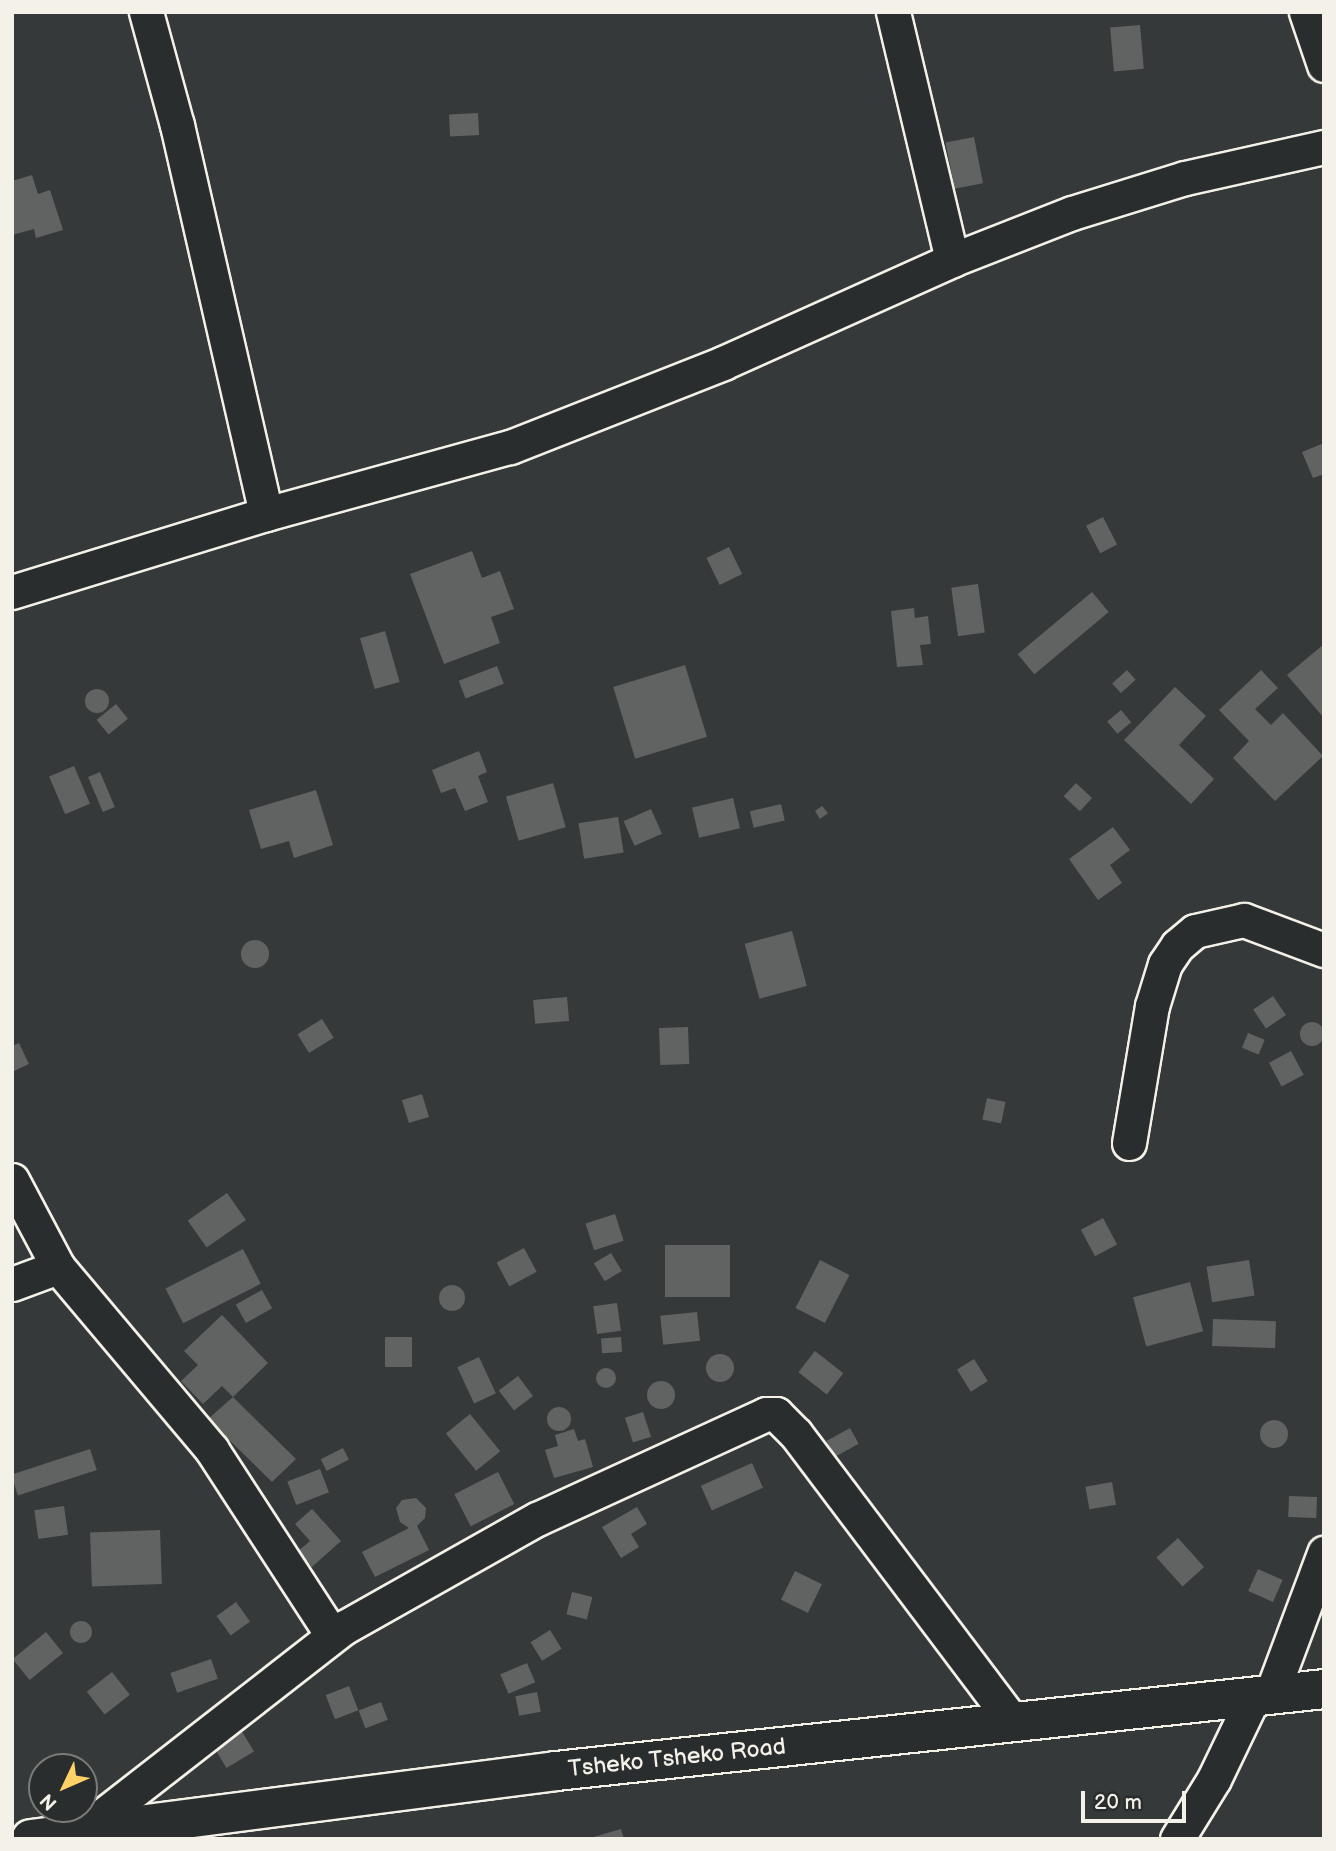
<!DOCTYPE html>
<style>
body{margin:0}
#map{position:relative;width:1336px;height:1851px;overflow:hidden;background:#363939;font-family:"Balsamiq Sans",sans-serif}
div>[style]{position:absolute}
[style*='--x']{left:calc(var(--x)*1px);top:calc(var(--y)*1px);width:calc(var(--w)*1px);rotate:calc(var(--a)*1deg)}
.building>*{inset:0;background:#616362;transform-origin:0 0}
.round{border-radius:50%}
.roads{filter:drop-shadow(2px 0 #f4f1e8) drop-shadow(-2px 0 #f4f1e8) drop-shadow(0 2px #f4f1e8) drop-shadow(0 -2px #f4f1e8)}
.street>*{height:33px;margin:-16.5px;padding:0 16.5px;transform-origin:16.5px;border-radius:16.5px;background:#2a2d2e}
.highway>*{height:38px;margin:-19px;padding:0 19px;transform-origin:19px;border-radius:19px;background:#2a2d2e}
span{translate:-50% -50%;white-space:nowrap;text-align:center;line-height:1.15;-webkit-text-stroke:7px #2a2d2e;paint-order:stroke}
.street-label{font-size:23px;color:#f4f1e8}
.frame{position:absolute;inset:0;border:14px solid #f4f1e8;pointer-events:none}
.north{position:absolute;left:28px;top:1753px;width:70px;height:70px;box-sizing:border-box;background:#2a2d2e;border:2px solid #7b7b78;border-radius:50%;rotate:226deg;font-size:19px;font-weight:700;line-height:28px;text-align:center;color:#f4f1e8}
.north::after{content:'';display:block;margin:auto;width:24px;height:32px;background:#ffd166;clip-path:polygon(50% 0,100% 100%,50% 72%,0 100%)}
.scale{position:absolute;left:1081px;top:1791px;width:105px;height:32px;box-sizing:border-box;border:4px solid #f4f1e8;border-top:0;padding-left:9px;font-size:21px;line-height:24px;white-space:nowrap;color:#f4f1e8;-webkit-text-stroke:5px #2a2d2e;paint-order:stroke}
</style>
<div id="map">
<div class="building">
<i style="left:1140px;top:25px;width:44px;height:30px;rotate:85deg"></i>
<i style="left:478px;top:113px;width:22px;height:29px;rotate:87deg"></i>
<i style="left:974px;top:137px;width:47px;height:29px;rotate:79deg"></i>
<i style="clip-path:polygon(32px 175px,38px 194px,50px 190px,63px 230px,36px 238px,34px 229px,12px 235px,12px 181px)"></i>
<i style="clip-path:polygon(1324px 443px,1324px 474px,1313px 478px,1302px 452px)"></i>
<i style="left:1103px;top:517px;width:31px;height:19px;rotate:63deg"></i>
<i style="left:729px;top:547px;width:30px;height:25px;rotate:64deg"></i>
<i style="clip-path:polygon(472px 551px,482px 578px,500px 571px,514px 609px,491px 617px,500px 643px,444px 664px,410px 574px)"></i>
<i style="left:978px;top:584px;width:49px;height:27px;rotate:82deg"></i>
<i style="left:1092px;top:592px;width:26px;height:97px;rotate:50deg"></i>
<i style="clip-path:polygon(914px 608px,915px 618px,928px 616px,931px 644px,920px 645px,923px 665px,897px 667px,891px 611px)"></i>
<i style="left:385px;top:631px;width:53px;height:26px;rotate:74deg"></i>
<i style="clip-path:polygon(1324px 644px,1324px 718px,1287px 675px)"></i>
<i style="left:685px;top:665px;width:75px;height:75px;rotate:73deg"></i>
<i style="left:497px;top:666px;width:19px;height:41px;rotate:69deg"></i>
<i style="left:1127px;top:670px;width:13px;height:20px;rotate:48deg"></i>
<i style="clip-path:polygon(1261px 670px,1278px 688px,1255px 709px,1271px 725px,1283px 713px,1323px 756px,1275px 801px,1233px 758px,1249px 741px,1219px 710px)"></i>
<i style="clip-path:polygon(1175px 687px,1206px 716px,1179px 745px,1214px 779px,1191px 804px,1124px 740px)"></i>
<i class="round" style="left:85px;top:689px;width:24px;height:24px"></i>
<i style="left:116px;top:704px;width:19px;height:25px;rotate:51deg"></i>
<i style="left:1121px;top:710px;width:16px;height:18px;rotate:50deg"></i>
<i style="clip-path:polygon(479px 751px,487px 772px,478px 776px,488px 802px,465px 811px,455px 788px,441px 793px,432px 770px)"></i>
<i style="left:74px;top:766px;width:41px;height:27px;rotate:67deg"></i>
<i style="left:100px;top:772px;width:38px;height:13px;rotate:67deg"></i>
<i style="left:553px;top:783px;width:46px;height:49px;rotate:74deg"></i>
<i style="left:1076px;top:783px;width:22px;height:18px;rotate:43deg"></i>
<i style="clip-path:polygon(316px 790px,333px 845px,294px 858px,289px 841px,261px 849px,249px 810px)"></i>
<i style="left:733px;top:798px;width:31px;height:42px;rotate:77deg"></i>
<i style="left:781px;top:804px;width:17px;height:32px;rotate:77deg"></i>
<i style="clip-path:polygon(822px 806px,828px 813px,820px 819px,815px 811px)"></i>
<i style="left:651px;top:809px;width:27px;height:30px;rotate:66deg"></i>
<i style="left:618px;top:817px;width:36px;height:40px;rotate:81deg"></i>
<i style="clip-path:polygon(1113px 827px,1130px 850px,1110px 865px,1122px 883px,1098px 900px,1069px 859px)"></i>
<i style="left:792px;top:931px;width:57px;height:49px;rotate:75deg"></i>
<i class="round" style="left:241px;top:940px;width:28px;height:28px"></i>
<i style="left:1273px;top:996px;width:23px;height:24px;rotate:56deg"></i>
<i style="left:567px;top:997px;width:24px;height:34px;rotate:85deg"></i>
<i style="left:322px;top:1019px;width:22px;height:29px;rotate:58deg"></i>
<i class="round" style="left:1300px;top:1022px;width:24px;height:24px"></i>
<i style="left:688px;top:1027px;width:37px;height:29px;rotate:88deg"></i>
<i style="left:1248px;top:1033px;width:18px;height:16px;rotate:22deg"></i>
<i style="clip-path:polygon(19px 1043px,29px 1064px,12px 1072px,12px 1046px)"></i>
<i style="left:1291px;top:1051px;width:27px;height:25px;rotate:62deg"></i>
<i style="left:422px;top:1094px;width:24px;height:21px;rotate:73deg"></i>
<i style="left:987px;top:1098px;width:19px;height:22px;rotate:12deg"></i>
<i style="left:227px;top:1193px;width:33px;height:48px;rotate:55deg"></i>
<i style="left:615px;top:1214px;width:28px;height:31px;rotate:72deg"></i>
<i style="left:1103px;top:1218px;width:30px;height:25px;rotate:62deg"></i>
<i style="left:665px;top:1245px;width:65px;height:52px"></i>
<i style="left:524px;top:1248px;width:27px;height:31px;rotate:62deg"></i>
<i style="left:243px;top:1249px;width:39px;height:87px;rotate:63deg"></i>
<i style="left:611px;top:1253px;width:21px;height:20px;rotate:59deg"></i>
<i style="left:820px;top:1260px;width:33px;height:54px;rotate:27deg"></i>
<i style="left:1249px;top:1260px;width:36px;height:43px;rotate:81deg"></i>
<i style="left:1190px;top:1282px;width:51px;height:59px;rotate:75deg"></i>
<i class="round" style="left:439px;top:1285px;width:26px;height:26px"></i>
<i style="left:262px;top:1290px;width:21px;height:30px;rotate:61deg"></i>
<i style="left:617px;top:1303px;width:28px;height:24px;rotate:82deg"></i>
<i style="left:697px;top:1312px;width:29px;height:37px;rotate:84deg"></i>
<i style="clip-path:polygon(222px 1315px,268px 1363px,233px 1397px,296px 1459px,272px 1482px,208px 1419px,233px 1397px,222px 1386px,203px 1404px,181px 1381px,198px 1365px,184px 1351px)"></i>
<i style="left:1213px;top:1319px;width:63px;height:27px;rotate:2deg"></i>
<i style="left:385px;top:1337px;width:27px;height:30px"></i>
<i style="left:621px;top:1337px;width:15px;height:20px;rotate:86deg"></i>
<i style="left:815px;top:1351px;width:36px;height:27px;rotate:38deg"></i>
<i class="round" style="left:706px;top:1354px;width:28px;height:28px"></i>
<i style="left:479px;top:1357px;width:40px;height:24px;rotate:65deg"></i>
<i style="left:974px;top:1359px;width:26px;height:20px;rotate:58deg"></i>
<i class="round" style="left:596px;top:1368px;width:20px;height:20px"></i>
<i style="left:518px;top:1376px;width:25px;height:24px;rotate:53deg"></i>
<i class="round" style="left:647px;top:1381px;width:28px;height:28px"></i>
<i class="round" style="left:547px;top:1407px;width:24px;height:24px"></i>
<i style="left:643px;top:1412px;width:26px;height:19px;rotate:72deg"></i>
<i style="left:470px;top:1414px;width:48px;height:31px;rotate:51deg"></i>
<i class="round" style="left:1260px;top:1420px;width:28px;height:28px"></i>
<i style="left:850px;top:1428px;width:18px;height:27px;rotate:61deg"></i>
<i style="clip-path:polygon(574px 1429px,578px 1441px,585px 1439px,593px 1467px,554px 1478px,545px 1450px,558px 1446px,555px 1435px)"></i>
<i style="left:343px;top:1448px;width:13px;height:25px;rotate:63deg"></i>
<i style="left:90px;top:1449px;width:22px;height:83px;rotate:72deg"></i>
<i style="left:752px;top:1463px;width:27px;height:56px;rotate:66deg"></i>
<i style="left:320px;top:1469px;width:25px;height:35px;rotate:69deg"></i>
<i style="left:498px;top:1472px;width:36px;height:49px;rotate:63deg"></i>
<i style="left:1112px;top:1482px;width:23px;height:27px;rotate:80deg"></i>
<i style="left:1289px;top:1496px;width:28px;height:21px;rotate:2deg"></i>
<i style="clip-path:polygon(416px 1498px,426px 1508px,425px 1518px,417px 1526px,429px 1550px,375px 1577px,362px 1552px,409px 1528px,400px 1522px,396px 1508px,402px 1500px)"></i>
<i style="left:64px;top:1506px;width:29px;height:30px;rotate:82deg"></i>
<i style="clip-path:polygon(637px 1507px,647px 1524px,631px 1534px,639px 1547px,621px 1558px,602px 1527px)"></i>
<i style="clip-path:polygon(312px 1509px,341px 1541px,312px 1567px,298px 1551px,310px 1541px,295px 1524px)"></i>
<i style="left:160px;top:1530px;width:54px;height:70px;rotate:88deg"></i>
<i style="left:1178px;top:1538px;width:39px;height:29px;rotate:48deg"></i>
<i style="left:1258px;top:1569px;width:27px;height:24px;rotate:24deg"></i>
<i style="left:795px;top:1571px;width:30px;height:32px;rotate:26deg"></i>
<i style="left:572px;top:1592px;width:21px;height:23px;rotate:14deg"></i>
<i style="left:236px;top:1602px;width:24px;height:24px;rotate:54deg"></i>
<i class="round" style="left:70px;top:1621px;width:22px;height:22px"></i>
<i style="left:550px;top:1630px;width:22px;height:23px;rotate:58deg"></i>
<i style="left:46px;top:1632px;width:27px;height:43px;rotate:51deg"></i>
<i style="left:211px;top:1659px;width:21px;height:43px;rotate:71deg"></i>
<i style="left:527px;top:1663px;width:21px;height:29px;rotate:67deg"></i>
<i style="left:112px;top:1672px;width:29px;height:32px;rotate:52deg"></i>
<i style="left:349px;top:1686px;width:26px;height:25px;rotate:69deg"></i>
<i style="left:537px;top:1692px;width:20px;height:22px;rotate:79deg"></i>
<i style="left:381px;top:1702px;width:19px;height:24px;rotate:69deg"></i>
<i style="left:238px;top:1725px;width:31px;height:32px;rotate:59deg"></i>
<i style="clip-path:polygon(621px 1829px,624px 1839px,590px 1839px,590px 1838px)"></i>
</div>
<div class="roads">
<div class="street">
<i style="--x:146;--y:12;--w:117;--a:74.7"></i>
<i style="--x:177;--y:125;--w:399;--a:77.1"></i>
<i style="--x:893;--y:12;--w:255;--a:76.6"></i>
<i style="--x:1306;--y:12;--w:56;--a:71.2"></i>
<i style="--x:12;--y:592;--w:266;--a:-17.1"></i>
<i style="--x:266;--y:514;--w:253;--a:-15.4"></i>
<i style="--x:510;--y:447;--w:229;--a:-21.5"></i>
<i style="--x:723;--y:363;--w:251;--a:-24.2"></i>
<i style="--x:952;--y:260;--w:129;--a:-21.4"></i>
<i style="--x:1072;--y:213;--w:118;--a:-17.2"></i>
<i style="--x:1185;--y:178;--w:142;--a:-12.6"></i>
<i style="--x:1129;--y:1143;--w:139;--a:-80.5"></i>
<i style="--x:1152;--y:1006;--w:44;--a:-72.8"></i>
<i style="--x:1165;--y:964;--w:22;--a:-56"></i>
<i style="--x:1177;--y:946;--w:23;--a:-40"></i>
<i style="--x:1195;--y:931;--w:50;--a:-12.7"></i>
<i style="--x:1244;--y:920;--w:85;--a:20.6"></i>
<i style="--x:12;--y:1180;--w:98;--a:62.1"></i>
<i style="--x:12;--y:1284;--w:49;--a:-20.3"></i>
<i style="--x:58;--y:1267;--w:239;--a:49.9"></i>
<i style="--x:212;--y:1450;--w:221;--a:57"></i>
<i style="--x:1271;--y:1695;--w:152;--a:-69.5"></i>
<i style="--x:80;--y:1833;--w:336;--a:-37.9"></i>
<i style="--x:345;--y:1627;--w:220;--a:-29.4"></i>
<i style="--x:537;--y:1519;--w:252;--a:-24.6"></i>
<i style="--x:766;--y:1414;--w:10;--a:0"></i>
<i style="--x:776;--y:1414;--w:28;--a:45"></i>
<i style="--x:796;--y:1434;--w:362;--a:53"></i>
<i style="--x:1177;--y:1839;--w:70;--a:-58.3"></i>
<i style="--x:1214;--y:1779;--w:90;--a:-64.3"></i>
</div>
<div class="highway">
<i style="--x:31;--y:1839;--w:529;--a:-7.38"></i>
<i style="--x:556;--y:1771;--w:772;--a:-6.09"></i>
</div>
</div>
<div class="street-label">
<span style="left:677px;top:1758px;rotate:-6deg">Tsheko Tsheko Road</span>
</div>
<div class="frame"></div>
<div class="north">N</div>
<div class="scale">20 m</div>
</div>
